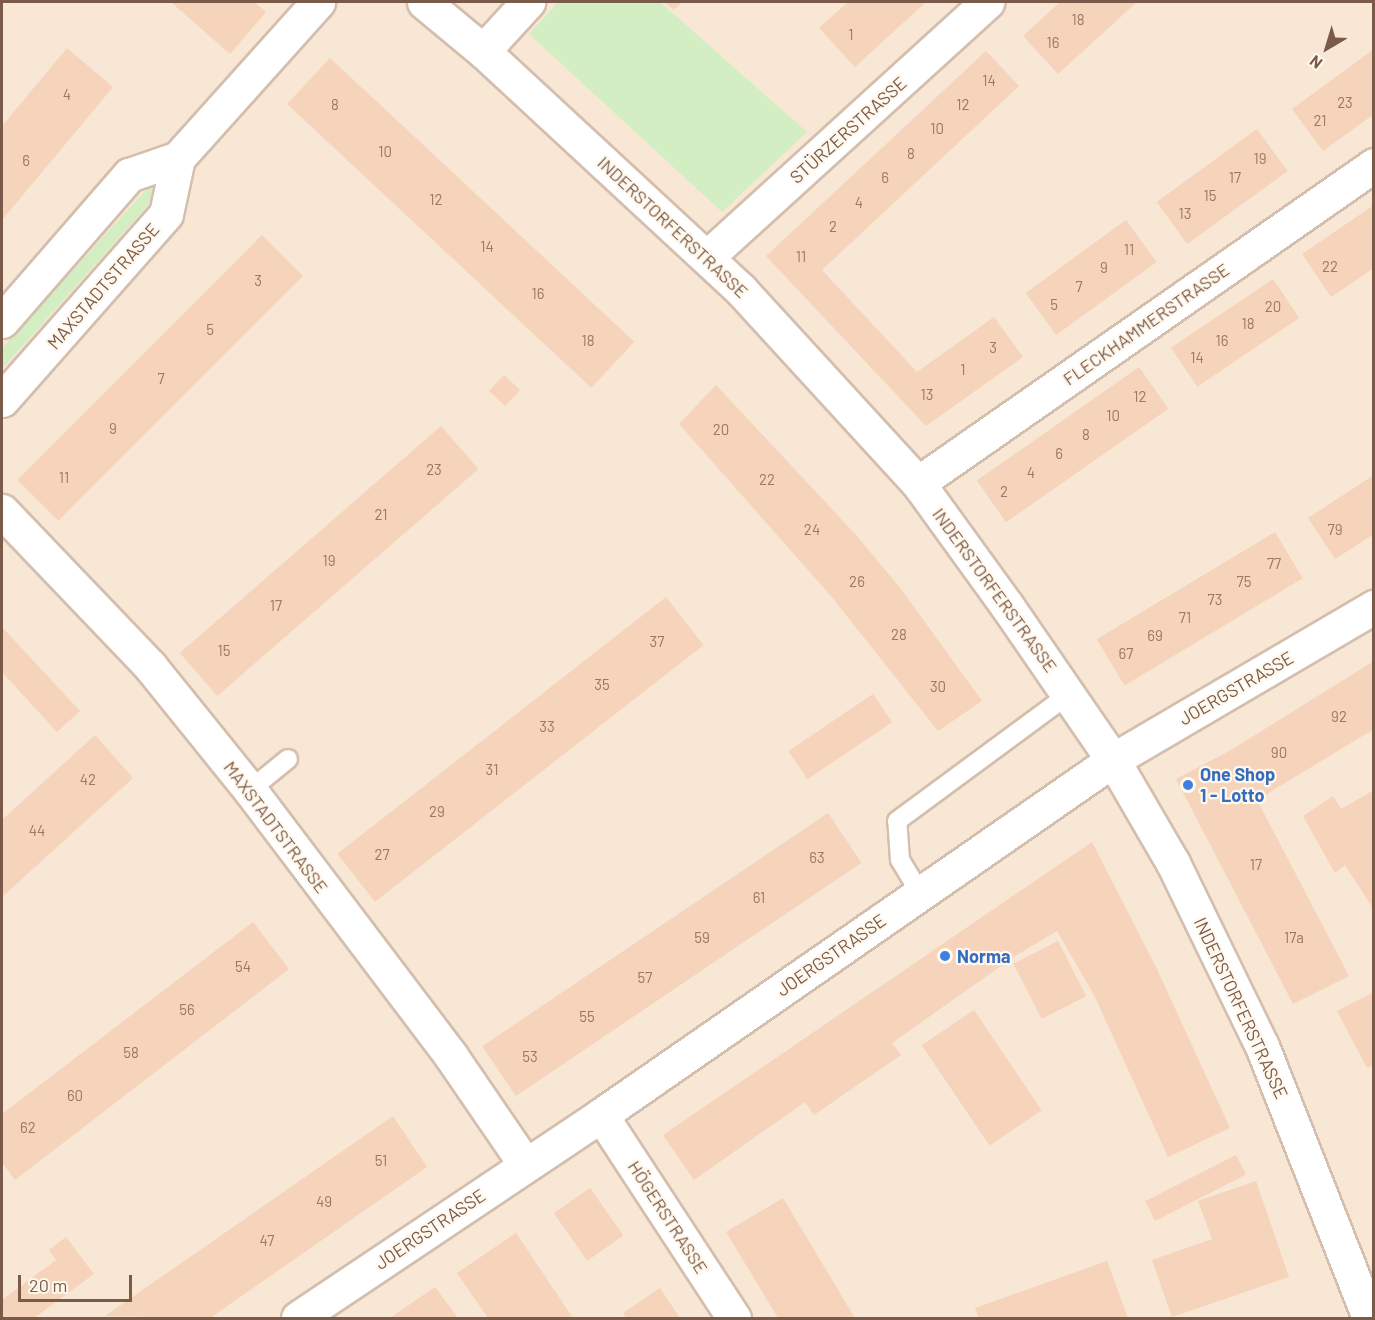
<!DOCTYPE html>
<meta charset="utf-8">
<style>
body{margin:0}
#map{position:relative;width:1375px;height:1320px;overflow:hidden;background:#fef5e6;font-family:Barlow,sans-serif}
div>[style]{position:absolute}
[style*='--x']{left:calc(var(--x)*1px);top:calc(var(--y)*1px);width:calc(var(--w)*1px);rotate:calc(var(--a)*1deg)}
.residential>*{inset:0;background:#f7e7d4;transform-origin:0 0}
.green>*{inset:0;background:#d4eec3}
.building>*{inset:0;background:#f6d3bb;transform-origin:0 0}
.roads{filter:drop-shadow(2px 0 #d4bead) drop-shadow(-2px 0 #d4bead) drop-shadow(0 2px #d4bead) drop-shadow(0 -2px #d4bead)}
.service>*{height:18px;margin:-9px;padding:0 9px;transform-origin:9px;border-radius:9px;background:#fff}
.minor>*{height:33px;margin:-16.5px;padding:0 16.5px;transform-origin:16.5px;border-radius:16.5px;background:#fff}
.dots>*{width:16px;height:16px;translate:-50% -50%;box-sizing:border-box;border:3px solid #fff8ee;border-radius:50%}
span{translate:-50% -50%;white-space:nowrap;text-align:center;line-height:1.15;-webkit-text-stroke:4.5px #fff8ee;paint-order:stroke}
.number-label{font-size:15px;color:#997865}
.number-label span{-webkit-text-stroke-width:0}
.street-label{font-size:18px;color:#7a5a48}
.shop-label{font-size:18px;color:#366cbe;font-weight:700}
.left{translate:0 -50%;text-align:left}
.frame{position:absolute;inset:0;border:3px solid #7a5a48;pointer-events:none}
.north{position:absolute;left:1297px;top:18px;width:60px;height:60px;-webkit-text-stroke:4px #fff8ee;paint-order:stroke;rotate:218deg;font-size:16px;font-weight:700;line-height:24px;text-align:center;color:#7a5a48}
.north::after{content:'';display:block;margin:auto;width:21px;height:27px;background:#7a5a48;clip-path:polygon(50% 0,100% 100%,50% 72%,0 100%)}
.scale{position:absolute;left:18px;top:1275px;width:114px;height:27px;box-sizing:border-box;border:3px solid #7a5a48;border-top:0;padding-left:8px;font-size:18px;line-height:21px;white-space:nowrap;color:#7a5a48;-webkit-text-stroke:4px #fff8ee;paint-order:stroke}
</style>
<div id="map">
<div class="residential">
<i style="left:2px;top:2px;width:1371px;height:1316px"></i>
</div>
<div class="green">
<i style="clip-path:polygon(558px 2px,660px 2px,807px 132px,722px 212px,529px 34px)"></i>
<i style="clip-path:polygon(154px 181px,162px 187px,156px 196px,2px 369px,2px 348px)"></i>
</div>
<div class="building">
<i style="clip-path:polygon(171px 2px,254px 2px,266px 12px,230px 54px)"></i>
<i style="clip-path:polygon(664px 2px,682px 2px,674px 10px)"></i>
<i style="clip-path:polygon(848px 2px,926px 2px,855px 67px,819px 28px)"></i>
<i style="clip-path:polygon(1060px 2px,1137px 2px,1058px 74px,1023px 36px)"></i>
<i style="clip-path:polygon(67px 48px,113px 87px,2px 220px,2px 126px)"></i>
<i style="clip-path:polygon(1374px 49px,1374px 114px,1323px 151px,1292px 109px)"></i>
<i style="clip-path:polygon(986px 51px,1019px 86px,822px 270px,917px 372px,994px 317px,1023px 357px,926px 426px,766px 256px)"></i>
<i style="left:330px;top:58px;width:416px;height:63px;rotate:43deg"></i>
<i style="left:1257px;top:129px;width:52px;height:124px;rotate:54deg"></i>
<i style="clip-path:polygon(1374px 205px,1374px 268px,1331px 297px,1302px 254px)"></i>
<i style="left:1126px;top:220px;width:52px;height:124px;rotate:54deg"></i>
<i style="left:262px;top:235px;width:58px;height:346px;rotate:45deg"></i>
<i style="left:1273px;top:279px;width:47px;height:123px;rotate:56deg"></i>
<i style="left:1139px;top:367px;width:51px;height:198px;rotate:55deg"></i>
<i style="left:504px;top:375px;width:22px;height:22px;rotate:43deg"></i>
<i style="clip-path:polygon(716px 385px,857px 536px,901px 589px,982px 701px,938px 731px,831px 596px,679px 424px)"></i>
<i style="left:441px;top:426px;width:57px;height:346px;rotate:49deg"></i>
<i style="clip-path:polygon(1374px 475px,1374px 534px,1335px 559px,1308px 518px)"></i>
<i style="left:1275px;top:532px;width:54px;height:208px;rotate:59deg"></i>
<i style="left:666px;top:597px;width:61px;height:417px;rotate:52deg"></i>
<i style="clip-path:polygon(2px 627px,80px 711px,57px 732px,2px 672px)"></i>
<i style="clip-path:polygon(1374px 661px,1374px 729px,1257px 800px,1349px 976px,1293px 1004px,1176px 779px,1231px 750px)"></i>
<i style="left:873px;top:694px;width:34px;height:102px;rotate:56deg"></i>
<i style="clip-path:polygon(95px 735px,133px 778px,2px 897px,2px 820px)"></i>
<i style="clip-path:polygon(1374px 790px,1374px 910px,1345px 865px,1335px 873px,1303px 816px,1333px 796px,1341px 809px)"></i>
<i style="left:828px;top:813px;width:60px;height:417px;rotate:56deg"></i>
<i style="clip-path:polygon(1092px 842px,1156px 967px,1230px 1128px,1168px 1157px,1094px 995px,1057px 931px,1015px 956px,892px 1043px,901px 1055px,814px 1115px,805px 1102px,694px 1180px,663px 1135px)"></i>
<i style="clip-path:polygon(253px 922px,289px 969px,15px 1180px,2px 1162px,2px 1114px)"></i>
<i style="left:1058px;top:941px;width:62px;height:50px;rotate:63deg"></i>
<i style="clip-path:polygon(1374px 992px,1374px 1064px,1367px 1068px,1337px 1011px)"></i>
<i style="left:974px;top:1010px;width:121px;height:63px;rotate:56deg"></i>
<i style="clip-path:polygon(393px 1116px,427px 1167px,210px 1318px,105px 1316px)"></i>
<i style="left:1236px;top:1155px;width:22px;height:102px;rotate:63deg"></i>
<i style="clip-path:polygon(1256px 1181px,1289px 1277px,1172px 1317px,1152px 1260px,1212px 1239px,1198px 1201px)"></i>
<i style="left:590px;top:1188px;width:58px;height:44px;rotate:55deg"></i>
<i style="clip-path:polygon(783px 1198px,855px 1318px,778px 1318px,743px 1260px,726px 1232px)"></i>
<i style="clip-path:polygon(516px 1233px,573px 1318px,488px 1318px,457px 1273px)"></i>
<i style="clip-path:polygon(66px 1237px,94px 1274px,34px 1318px,3px 1318px,2px 1300px,56px 1260px,49px 1250px)"></i>
<i style="clip-path:polygon(1107px 1261px,1128px 1318px,979px 1318px,975px 1308px)"></i>
<i style="clip-path:polygon(435px 1287px,458px 1318px,390px 1318px)"></i>
<i style="clip-path:polygon(660px 1288px,680px 1318px,626px 1318px,623px 1313px)"></i>
</div>
<div class="roads">
<div class="service">
<i style="--x:250;--y:790;--w:49;--a:-39.2"></i>
<i style="--x:920;--y:893;--w:39;--a:-121"></i>
<i style="--x:900;--y:860;--w:39;--a:-94"></i>
<i style="--x:897;--y:821;--w:214;--a:-36.4"></i>
</div>
<div class="minor">
<i style="--x:424;--y:2;--w:77;--a:39.7"></i>
<i style="--x:483;--y:51;--w:352;--a:42.8"></i>
<i style="--x:741;--y:290;--w:262;--a:47.5"></i>
<i style="--x:918;--y:483;--w:152;--a:54.1"></i>
<i style="--x:1007;--y:606;--w:187;--a:55.5"></i>
<i style="--x:1113;--y:760;--w:119;--a:59.8"></i>
<i style="--x:1173;--y:863;--w:203;--a:64.1"></i>
<i style="--x:1262;--y:1046;--w:292;--a:68.5"></i>
<i style="--x:483;--y:51;--w:67;--a:-47.4"></i>
<i style="--x:707;--y:257;--w:379;--a:-42.3"></i>
<i style="--x:2;--y:321;--w:194;--a:-49"></i>
<i style="--x:129;--y:175;--w:52;--a:-19.1"></i>
<i style="--x:178;--y:158;--w:210;--a:-48.1"></i>
<i style="--x:2;--y:400;--w:248;--a:-48.6"></i>
<i style="--x:166;--y:214;--w:57;--a:-77.9"></i>
<i style="--x:918;--y:483;--w:556;--a:-34.89"></i>
<i style="--x:2;--y:511;--w:214;--a:46.3"></i>
<i style="--x:150;--y:666;--w:159;--a:51.1"></i>
<i style="--x:250;--y:790;--w:333;--a:52.9"></i>
<i style="--x:451;--y:1056;--w:131;--a:55.6"></i>
<i style="--x:601;--y:1115;--w:243;--a:56.8"></i>
<i style="--x:298;--y:1318;--w:365;--a:-33.8"></i>
<i style="--x:601;--y:1115;--w:623;--a:-34.74"></i>
<i style="--x:1113;--y:760;--w:303;--a:-30.4"></i>
</div>
</div>
<div class="dots">
<i style="left:1188px;top:785px;background:#3f7fe0"></i>
<i style="left:945px;top:956px;background:#3f7fe0"></i>
</div>
<div class="number-label">
<span style="left:1078px;top:20px">18</span>
<span style="left:851px;top:35px">1</span>
<span style="left:1053px;top:43px">16</span>
<span style="left:989px;top:81px">14</span>
<span style="left:67px;top:95px">4</span>
<span style="left:1345px;top:103px">23</span>
<span style="left:335px;top:105px">8</span>
<span style="left:963px;top:105px">12</span>
<span style="left:1320px;top:121px">21</span>
<span style="left:937px;top:129px">10</span>
<span style="left:385px;top:152px">10</span>
<span style="left:911px;top:154px">8</span>
<span style="left:1260px;top:159px">19</span>
<span style="left:26px;top:161px">6</span>
<span style="left:885px;top:178px">6</span>
<span style="left:1235px;top:178px">17</span>
<span style="left:1210px;top:196px">15</span>
<span style="left:436px;top:200px">12</span>
<span style="left:859px;top:203px">4</span>
<span style="left:1185px;top:214px">13</span>
<span style="left:833px;top:227px">2</span>
<span style="left:487px;top:247px">14</span>
<span style="left:1129px;top:250px">11</span>
<span style="left:801px;top:257px">11</span>
<span style="left:1330px;top:267px">22</span>
<span style="left:1104px;top:268px">9</span>
<span style="left:258px;top:281px">3</span>
<span style="left:1079px;top:287px">7</span>
<span style="left:538px;top:294px">16</span>
<span style="left:1054px;top:305px">5</span>
<span style="left:1273px;top:307px">20</span>
<span style="left:1248px;top:324px">18</span>
<span style="left:210px;top:330px">5</span>
<span style="left:588px;top:341px">18</span>
<span style="left:1222px;top:341px">16</span>
<span style="left:993px;top:348px">3</span>
<span style="left:1197px;top:358px">14</span>
<span style="left:963px;top:370px">1</span>
<span style="left:161px;top:379px">7</span>
<span style="left:927px;top:395px">13</span>
<span style="left:1140px;top:397px">12</span>
<span style="left:1113px;top:416px">10</span>
<span style="left:113px;top:429px">9</span>
<span style="left:721px;top:430px">20</span>
<span style="left:1086px;top:435px">8</span>
<span style="left:1059px;top:454px">6</span>
<span style="left:434px;top:470px">23</span>
<span style="left:1031px;top:473px">4</span>
<span style="left:64px;top:478px">11</span>
<span style="left:767px;top:480px">22</span>
<span style="left:1004px;top:492px">2</span>
<span style="left:381px;top:515px">21</span>
<span style="left:812px;top:530px">24</span>
<span style="left:1335px;top:530px">79</span>
<span style="left:329px;top:561px">19</span>
<span style="left:1274px;top:564px">77</span>
<span style="left:857px;top:582px">26</span>
<span style="left:1244px;top:582px">75</span>
<span style="left:1215px;top:600px">73</span>
<span style="left:276px;top:606px">17</span>
<span style="left:1185px;top:618px">71</span>
<span style="left:899px;top:635px">28</span>
<span style="left:1155px;top:636px">69</span>
<span style="left:657px;top:642px">37</span>
<span style="left:224px;top:651px">15</span>
<span style="left:1126px;top:654px">67</span>
<span style="left:602px;top:685px">35</span>
<span style="left:938px;top:687px">30</span>
<span style="left:1339px;top:717px">92</span>
<span style="left:547px;top:727px">33</span>
<span style="left:1279px;top:753px">90</span>
<span style="left:492px;top:770px">31</span>
<span style="left:88px;top:780px">42</span>
<span style="left:437px;top:812px">29</span>
<span style="left:37px;top:831px">44</span>
<span style="left:382px;top:855px">27</span>
<span style="left:817px;top:858px">63</span>
<span style="left:1256px;top:865px">17</span>
<span style="left:759px;top:898px">61</span>
<span style="left:702px;top:938px">59</span>
<span style="left:1294px;top:938px">17a</span>
<span style="left:243px;top:967px">54</span>
<span style="left:645px;top:978px">57</span>
<span style="left:187px;top:1010px">56</span>
<span style="left:587px;top:1017px">55</span>
<span style="left:131px;top:1053px">58</span>
<span style="left:530px;top:1057px">53</span>
<span style="left:75px;top:1096px">60</span>
<span style="left:28px;top:1128px">62</span>
<span style="left:381px;top:1161px">51</span>
<span style="left:324px;top:1202px">49</span>
<span style="left:267px;top:1241px">47</span>
</div>
<div class="street-label">
<span style="left:848px;top:130px;rotate:-42deg">STÜRZERSTRASSE</span>
<span style="left:673px;top:227px;rotate:43deg">INDERSTORFERSTRASSE</span>
<span style="left:103px;top:286px;rotate:-49deg">MAXSTADTSTRASSE</span>
<span style="left:1146px;top:324px;rotate:-35deg">FLECKHAMMERSTRASSE</span>
<span style="left:995px;top:590px;rotate:54deg">INDERSTORFERSTRASSE</span>
<span style="left:1236px;top:688px;rotate:-30deg">JOERGSTRASSE</span>
<span style="left:276px;top:827px;rotate:53deg">MAXSTADTSTRASSE</span>
<span style="left:831px;top:955px;rotate:-35deg">JOERGSTRASSE</span>
<span style="left:1241px;top:1008px;rotate:65deg">INDERSTORFERSTRASSE</span>
<span style="left:668px;top:1217px;rotate:57deg">HÖGERSTRASSE</span>
<span style="left:430px;top:1229px;rotate:-34deg">JOERGSTRASSE</span>
</div>
<div class="shop-label">
<span class="left" style="left:1200px;top:785px">One Shop<br>1 - Lotto</span>
<span class="left" style="left:957px;top:956px">Norma</span>
</div>
<div class="frame"></div>
<div class="north">N</div>
<div class="scale">20 m</div>
</div>
